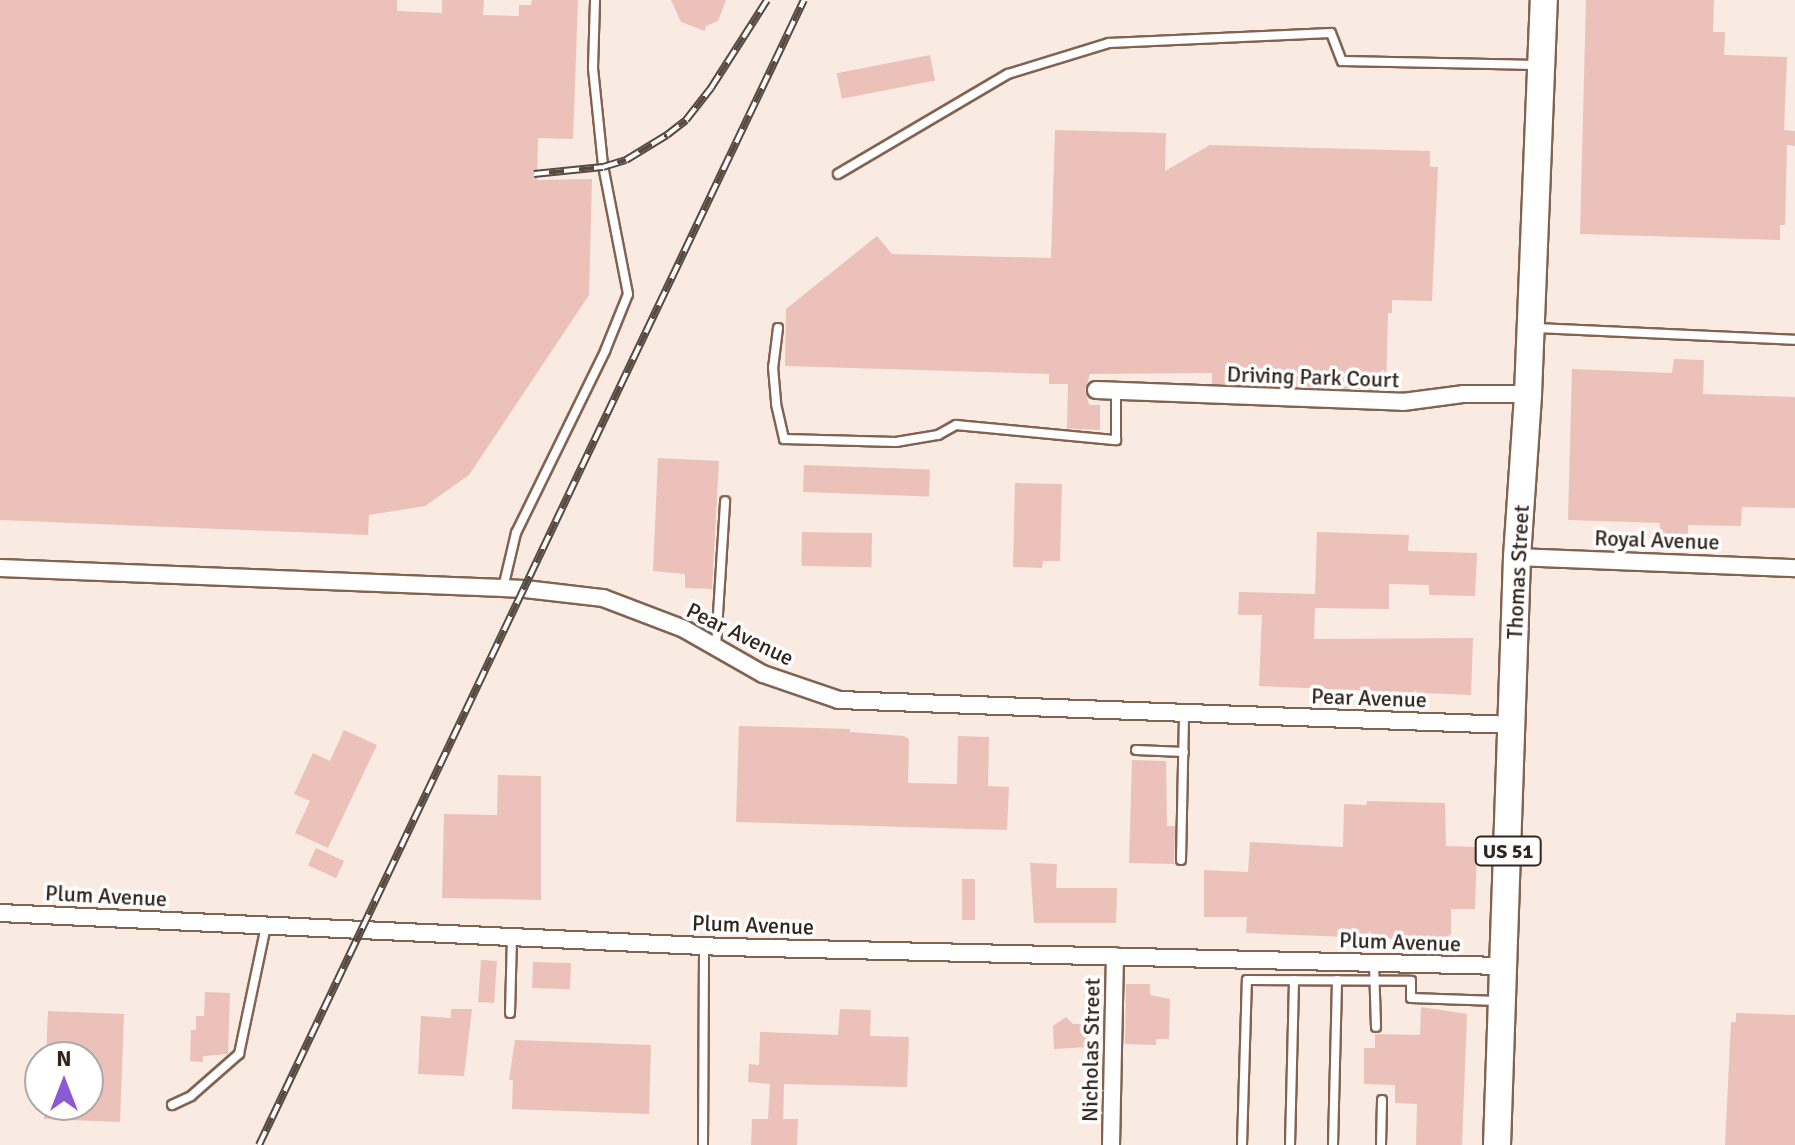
<!DOCTYPE html>
<style>
body{margin:0}
#map{position:relative;width:1795px;height:1145px;overflow:hidden;background:#faebe2;font-family:Signika,sans-serif}
div>[style]{position:absolute}
[style*='--x']{left:calc(var(--x)*1px);top:calc(var(--y)*1px);width:calc(var(--w)*1px);rotate:calc(var(--a)*1deg)}
.building>*{inset:0;background:#ebc1ba;transform-origin:0 0}
.roads{filter:drop-shadow(2px 0 #826351) drop-shadow(-2px 0 #826351) drop-shadow(0 2px #826351) drop-shadow(0 -2px #826351)}
.lane>*{height:8px;margin:-4px;padding:0 4px;transform-origin:4px;border-radius:4px;background:#fff}
.street>*{height:16px;margin:-8px;padding:0 8px;transform-origin:8px;border-radius:8px;background:#fff}
.primary>*{height:26px;margin:-13px;padding:0 13px;transform-origin:13px;border-radius:13px;background:#fff}
.rail>*{height:8px;margin-top:-4px;transform-origin:0;background:repeating-linear-gradient(90deg,#fff 0 15px,#574a42 0 30px);box-sizing:border-box;border-block:2px solid #574a42}
span{translate:-50% -50%;white-space:nowrap;text-align:center;line-height:1.15;-webkit-text-stroke:7px #fff;paint-order:stroke}
.shield-label span{padding:2px 6px;background:#fff;border:2px solid;border-radius:6px;-webkit-text-stroke-width:0}
.shield-label{font-size:20px;color:#32251d;font-weight:700}
.street-label{font-size:22px;color:#32251d}
.north{position:absolute;left:24px;top:1041px;width:80px;height:80px;box-sizing:border-box;background:#fff;border:2px solid #ada8a5;border-radius:50%;rotate:0deg;font-size:22px;font-weight:700;line-height:32px;text-align:center;color:#32251d}
.north::after{content:'';display:block;margin:auto;width:28px;height:36px;background:#8b5ad3;clip-path:polygon(50% 0,100% 100%,50% 72%,0 100%)}
</style>
<div id="map">
<div class="building">
<i style="clip-path:polygon(0 0,397px 0,397px 11px,442px 13px,442px 0,484px 0,483px 15px,519px 16px,519px 5px,531px 5px,532px 0,578px 0,573px 139px,538px 138px,537px 180px,592px 179px,589px 295px,469px 475px,425px 506px,369px 515px,368px 535px,0 520px)"></i>
<i style="clip-path:polygon(671px 0,726px 0,718px 21px,706px 26px,705px 31px,681px 22px)"></i>
<i style="clip-path:polygon(1586px 0,1714px 0,1713px 32px,1725px 32px,1724px 55px,1787px 57px,1784px 130px,1795px 131px,1795px 146px,1787px 145px,1785px 225px,1780px 225px,1780px 240px,1580px 234px)"></i>
<i style="left:930px;top:55px;width:26px;height:95px;rotate:79deg"></i>
<i style="clip-path:polygon(1055px 130px,1166px 133px,1165px 171px,1210px 145px,1430px 151px,1430px 167px,1438px 167px,1432px 301px,1392px 300px,1392px 313px,1388px 313px,1386px 390px,1212px 384px,1212px 373px,1090px 374px,1085px 390px,1089px 405px,1100px 405px,1100px 430px,1075px 429px,1067px 428px,1068px 384px,1049px 384px,1049px 374px,785px 366px,786px 309px,877px 236px,892px 254px,1051px 258px)"></i>
<i style="clip-path:polygon(1674px 359px,1704px 360px,1703px 394px,1795px 397px,1795px 508px,1742px 507px,1741px 526px,1688px 525px,1688px 544px,1659px 543px,1660px 523px,1568px 520px,1572px 369px,1672px 373px)"></i>
<i style="clip-path:polygon(658px 458px,719px 461px,712px 589px,685px 588px,685px 574px,653px 571px)"></i>
<i style="left:804px;top:465px;width:126px;height:27px;rotate:2deg"></i>
<i style="clip-path:polygon(1015px 483px,1062px 484px,1060px 561px,1043px 561px,1042px 568px,1013px 567px)"></i>
<i style="left:802px;top:532px;width:70px;height:34px;rotate:1deg"></i>
<i style="clip-path:polygon(1317px 532px,1409px 535px,1408px 551px,1477px 553px,1475px 596px,1429px 595px,1429px 585px,1389px 584px,1389px 609px,1315px 608px,1314px 639px,1473px 638px,1471px 695px,1259px 686px,1262px 615px,1238px 615px,1239px 592px,1315px 594px)"></i>
<i style="clip-path:polygon(739px 726px,850px 729px,850px 732px,904px 736px,909px 739px,908px 783px,957px 784px,958px 736px,989px 737px,988px 786px,1009px 787px,1007px 830px,736px 822px)"></i>
<i style="clip-path:polygon(344px 730px,377px 745px,328px 848px,295px 833px,310px 801px,294px 794px,313px 753px,330px 761px)"></i>
<i style="clip-path:polygon(1132px 760px,1166px 761px,1167px 826px,1175px 826px,1174px 864px,1129px 863px)"></i>
<i style="clip-path:polygon(498px 775px,541px 776px,541px 900px,442px 898px,444px 814px,497px 815px)"></i>
<i style="clip-path:polygon(1367px 801px,1445px 803px,1446px 846px,1477px 847px,1475px 909px,1451px 909px,1451px 941px,1246px 933px,1247px 917px,1204px 917px,1204px 870px,1248px 872px,1250px 842px,1343px 847px,1344px 804px,1366px 805px)"></i>
<i style="left:316px;top:848px;width:31px;height:19px;rotate:25deg"></i>
<i style="clip-path:polygon(1030px 863px,1057px 864px,1056px 888px,1117px 888px,1116px 923px,1034px 923px)"></i>
<i style="left:962px;top:879px;width:13px;height:41px"></i>
<i style="left:481px;top:960px;width:16px;height:42px;rotate:4deg"></i>
<i style="left:533px;top:962px;width:38px;height:26px;rotate:2deg"></i>
<i style="clip-path:polygon(1126px 984px,1150px 984px,1150px 995px,1170px 999px,1169px 1039px,1156px 1039px,1156px 1045px,1125px 1044px)"></i>
<i style="clip-path:polygon(205px 992px,230px 993px,228px 1054px,203px 1056px,203px 1062px,190px 1061px,191px 1030px,196px 1030px,196px 1016px,204px 1016px)"></i>
<i style="clip-path:polygon(1421px 1007px,1467px 1014px,1462px 1145px,1416px 1145px,1417px 1104px,1395px 1103px,1395px 1085px,1364px 1084px,1364px 1048px,1375px 1048px,1375px 1034px,1420px 1035px)"></i>
<i style="clip-path:polygon(451px 1009px,472px 1009px,464px 1076px,418px 1074px,421px 1016px,451px 1018px)"></i>
<i style="clip-path:polygon(840px 1009px,871px 1010px,870px 1036px,909px 1037px,907px 1087px,784px 1084px,783px 1119px,798px 1119px,797px 1145px,751px 1145px,752px 1119px,768px 1119px,770px 1084px,748px 1082px,749px 1064px,759px 1065px,760px 1032px,838px 1035px)"></i>
<i style="clip-path:polygon(48px 1011px,124px 1014px,120px 1122px,44px 1119px,44px 1105px,88px 1105px,88px 1057px,46px 1057px)"></i>
<i style="clip-path:polygon(1736px 1013px,1795px 1015px,1795px 1145px,1725px 1145px,1731px 1022px,1736px 1022px)"></i>
<i style="clip-path:polygon(1066px 1017px,1073px 1024px,1087px 1024px,1088px 1047px,1054px 1049px,1053px 1026px)"></i>
<i style="clip-path:polygon(515px 1040px,651px 1045px,649px 1114px,512px 1109px,513px 1080px,509px 1080px)"></i>
</div>
<div class="roads">
<div class="lane">
<i style="--x:838;--y:174;--w:197;--a:-30.5"></i>
<i style="--x:1008;--y:74;--w:106;--a:-17.1"></i>
<i style="--x:1109;--y:43;--w:222;--a:-2.6"></i>
<i style="--x:1331;--y:33;--w:30;--a:69"></i>
<i style="--x:1342;--y:61;--w:194;--a:1.2"></i>
<i style="--x:778;--y:328;--w:39;--a:97"></i>
<i style="--x:773;--y:367;--w:37;--a:85"></i>
<i style="--x:776;--y:404;--w:36;--a:77"></i>
<i style="--x:784;--y:439;--w:112;--a:1.5"></i>
<i style="--x:896;--y:442;--w:43;--a:-9.5"></i>
<i style="--x:938;--y:435;--w:21;--a:-29"></i>
<i style="--x:956;--y:425;--w:161;--a:5.4"></i>
<i style="--x:1116;--y:440;--w:49;--a:-90"></i>
<i style="--x:1535;--y:328;--w:260;--a:2.6"></i>
<i style="--x:503;--y:588;--w:57;--a:-76.7"></i>
<i style="--x:516;--y:533;--w:203;--a:-63.9"></i>
<i style="--x:605;--y:351;--w:61;--a:-68"></i>
<i style="--x:628;--y:294;--w:131;--a:-101"></i>
<i style="--x:603;--y:165;--w:98;--a:-95.9"></i>
<i style="--x:593;--y:68;--w:68;--a:-88.3"></i>
<i style="--x:716;--y:646;--w:145;--a:-86.4"></i>
<i style="--x:1136;--y:750;--w:48;--a:2.4"></i>
<i style="--x:1181;--y:860;--w:146;--a:-88.8"></i>
<i style="--x:1374;--y:963;--w:64;--a:88.2"></i>
<i style="--x:510;--y:1013;--w:75;--a:-88.5"></i>
<i style="--x:172;--y:1105;--w:21;--a:-25"></i>
<i style="--x:191;--y:1096;--w:64;--a:-41.2"></i>
<i style="--x:239;--y:1054;--w:131;--a:-78.1"></i>
<i style="--x:703;--y:1145;--w:199;--a:-89.7"></i>
<i style="--x:1242;--y:1145;--w:165;--a:-88.3"></i>
<i style="--x:1247;--y:980;--w:164;--a:0.3"></i>
<i style="--x:1411;--y:981;--w:17;--a:90"></i>
<i style="--x:1411;--y:998;--w:87;--a:2"></i>
<i style="--x:1290;--y:1145;--w:165;--a:-88.6"></i>
<i style="--x:1333;--y:1145;--w:165;--a:-88.6"></i>
<i style="--x:1381;--y:1145;--w:45;--a:-88.7"></i>
</div>
<div class="street">
<i style="--x:1096;--y:390;--w:307;--a:2.2"></i>
<i style="--x:1403;--y:402;--w:62;--a:-7.5"></i>
<i style="--x:1464;--y:394;--w:64;--a:0"></i>
<i style="--x:1517;--y:557;--w:278;--a:2.3"></i>
<i style="--x:0;--y:568;--w:525;--a:2.29"></i>
<i style="--x:525;--y:589;--w:79;--a:6.6"></i>
<i style="--x:603;--y:598;--w:87;--a:20.9"></i>
<i style="--x:684;--y:629;--w:91;--a:29.7"></i>
<i style="--x:763;--y:674;--w:80;--a:18.9"></i>
<i style="--x:839;--y:700;--w:673;--a:2.13"></i>
<i style="--x:0;--y:913;--w:726;--a:2.69"></i>
<i style="--x:725;--y:947;--w:780;--a:1.4"></i>
<i style="--x:1111;--y:1145;--w:189;--a:-88.8"></i>
</div>
<div class="primary">
<i style="--x:1497;--y:1145;--w:588;--a:-88.05"></i>
<i style="--x:1517;--y:557;--w:163;--a:-86.1"></i>
<i style="--x:1528;--y:394;--w:394;--a:-87.7"></i>
</div>
</div>
<div class="rail">
<i style="--x:534;--y:174;--w:69;--a:-5.8"></i>
<i style="--x:603;--y:167;--w:24;--a:-17"></i>
<i style="--x:626;--y:160;--w:48;--a:-31.4"></i>
<i style="--x:667;--y:135;--w:24;--a:-38"></i>
<i style="--x:686;--y:120;--w:41;--a:-52"></i>
<i style="--x:711;--y:88;--w:104;--a:-57.5"></i>
<i style="--x:259;--y:1145;--w:1268;--a:-64.55"></i>
</div>
<div class="shield-label">
<span style="left:1508px;top:851px">US 51</span>
</div>
<div class="street-label">
<span style="left:1313px;top:377px;rotate:2deg">Driving Park Court</span>
<span style="left:1657px;top:540px;rotate:2deg">Royal Avenue</span>
<span style="left:1518px;top:572px;rotate:-87deg">Thomas Street</span>
<span style="left:740px;top:634px;rotate:26deg">Pear Avenue</span>
<span style="left:1369px;top:698px;rotate:2deg">Pear Avenue</span>
<span style="left:106px;top:896px;rotate:3deg">Plum Avenue</span>
<span style="left:753px;top:925px;rotate:2deg">Plum Avenue</span>
<span style="left:1400px;top:942px;rotate:2deg">Plum Avenue</span>
<span style="left:1091px;top:1050px;rotate:-89deg">Nicholas Street</span>
</div>
<div class="north">N</div>
</div>
